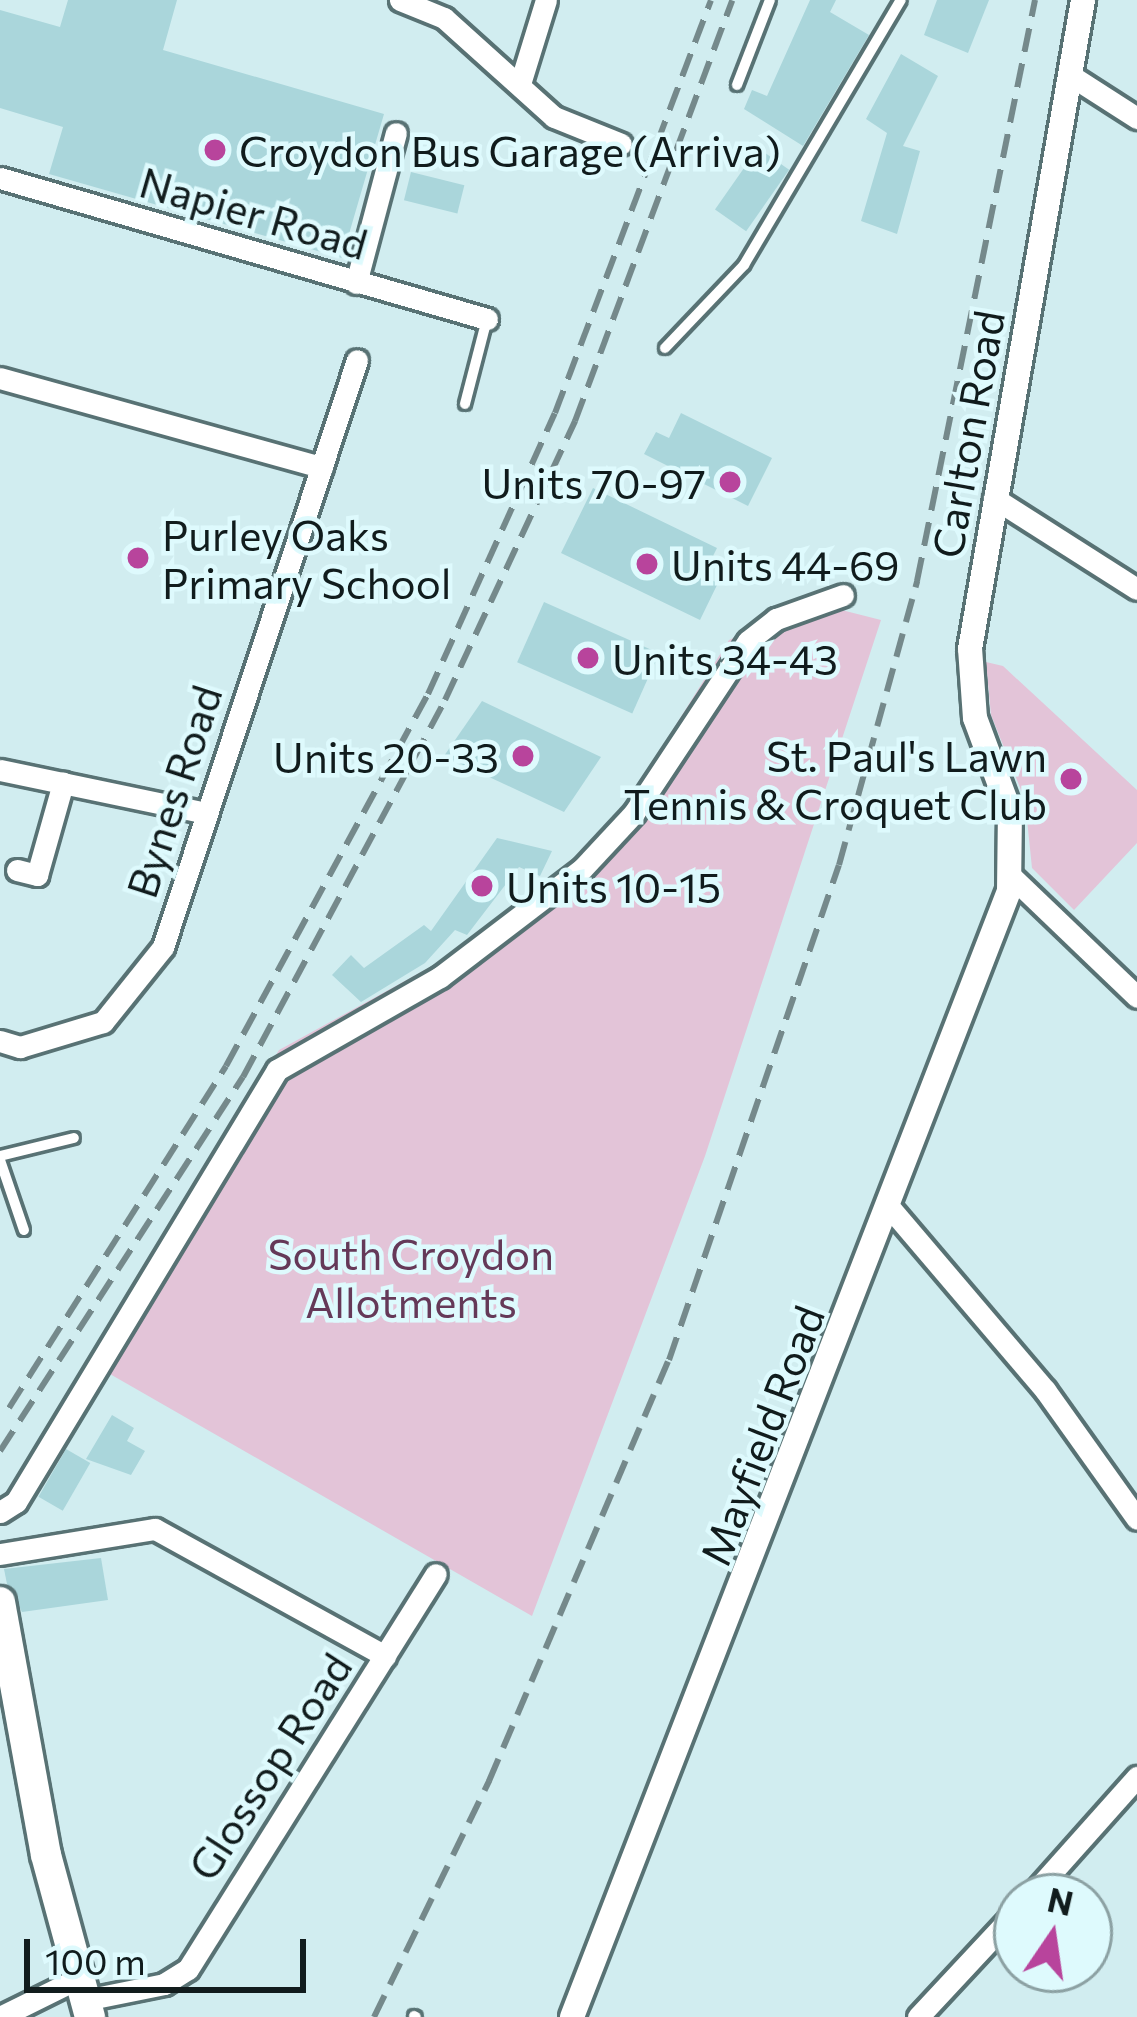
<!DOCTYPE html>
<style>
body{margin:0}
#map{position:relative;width:1137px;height:2017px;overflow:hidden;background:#d1edf0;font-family:Commissioner,sans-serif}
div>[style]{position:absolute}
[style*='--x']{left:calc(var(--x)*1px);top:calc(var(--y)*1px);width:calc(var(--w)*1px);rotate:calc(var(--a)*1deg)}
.green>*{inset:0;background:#e3c4d8}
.building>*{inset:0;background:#aad6db;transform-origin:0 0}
.roads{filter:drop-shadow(3px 0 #587274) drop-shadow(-3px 0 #587274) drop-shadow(0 3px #587274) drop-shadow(0 -3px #587274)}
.service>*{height:10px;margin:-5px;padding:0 5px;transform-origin:5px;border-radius:5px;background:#fff}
.minor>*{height:21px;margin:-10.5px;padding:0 10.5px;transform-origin:10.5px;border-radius:10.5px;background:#fff}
.tertiary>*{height:24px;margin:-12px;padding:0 12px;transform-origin:12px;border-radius:12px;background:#fff}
.secondary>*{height:30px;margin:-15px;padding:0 15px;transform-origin:15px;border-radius:15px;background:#fff}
.rail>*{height:6px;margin-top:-3px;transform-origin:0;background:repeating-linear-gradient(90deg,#75898b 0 24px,transparent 0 36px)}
.dots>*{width:33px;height:33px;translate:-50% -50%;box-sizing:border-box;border:6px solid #defafd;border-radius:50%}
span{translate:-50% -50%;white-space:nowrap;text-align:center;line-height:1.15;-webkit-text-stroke:9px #defafd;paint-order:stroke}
.poi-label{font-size:42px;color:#111c1d}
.left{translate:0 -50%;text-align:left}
.right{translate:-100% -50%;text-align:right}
.street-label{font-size:42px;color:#111c1d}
.park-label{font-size:42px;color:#653958}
.north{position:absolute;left:993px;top:1873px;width:120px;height:120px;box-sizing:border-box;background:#defafd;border:3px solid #8ca1a3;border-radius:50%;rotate:13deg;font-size:33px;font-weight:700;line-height:48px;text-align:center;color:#111c1d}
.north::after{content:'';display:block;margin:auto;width:42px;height:54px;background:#b8449c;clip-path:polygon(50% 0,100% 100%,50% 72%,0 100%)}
.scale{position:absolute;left:24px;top:1939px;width:282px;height:54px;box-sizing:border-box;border:6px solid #111c1d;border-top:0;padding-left:15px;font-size:36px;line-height:42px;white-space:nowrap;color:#111c1d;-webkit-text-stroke:9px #defafd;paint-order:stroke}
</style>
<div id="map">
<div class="green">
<i style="clip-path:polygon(810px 602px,881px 620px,705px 1156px,532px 1616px,89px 1362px,279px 1050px,465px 948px,607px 835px,729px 640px)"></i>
<i style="clip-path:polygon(986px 662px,1003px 666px,1137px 790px,1137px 843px,1074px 910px,1032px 868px,1025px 800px,991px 715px)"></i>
</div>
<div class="building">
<i style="clip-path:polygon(68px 0,177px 0,163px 50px,384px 114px,342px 258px,49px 174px,63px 127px,0 108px,0 10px,60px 27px)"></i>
<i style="clip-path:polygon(810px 0,836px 0,830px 12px,869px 35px,803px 146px,744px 109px,752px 90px,767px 96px)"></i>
<i style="clip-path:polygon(937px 0,989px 0,968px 53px,924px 35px)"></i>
<i style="clip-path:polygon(901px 54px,938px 76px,903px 146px,920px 151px,897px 234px,861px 221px,887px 133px,866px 119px)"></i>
<i style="left:758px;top:148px;width:38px;height:75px;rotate:35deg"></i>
<i style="left:411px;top:172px;width:55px;height:29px;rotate:14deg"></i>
<i style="clip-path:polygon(681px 413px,772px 458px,748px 506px,644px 454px,656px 432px,669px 438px)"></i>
<i style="clip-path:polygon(593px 488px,717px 548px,703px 576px,718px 583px,700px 620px,561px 553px)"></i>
<i style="left:544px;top:602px;width:126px;height:66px;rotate:24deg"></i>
<i style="clip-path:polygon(482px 701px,601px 757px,564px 812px,444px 756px)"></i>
<i style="clip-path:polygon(497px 838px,552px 851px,540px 876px,519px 867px,467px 935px,455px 930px,425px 963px,361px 1002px,332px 975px,351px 955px,364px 968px,424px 925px,431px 931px)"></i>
<i style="clip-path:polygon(112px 1415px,134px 1428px,127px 1441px,145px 1451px,131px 1475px,86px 1459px)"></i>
<i style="left:66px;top:1449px;width:28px;height:55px;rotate:30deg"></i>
<i style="clip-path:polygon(101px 1558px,108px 1600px,22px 1612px,7px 1584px,4px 1569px)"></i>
</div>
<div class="roads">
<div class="service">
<i style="--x:737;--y:85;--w:91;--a:-68.8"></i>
<i style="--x:665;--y:348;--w:115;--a:-46.4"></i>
<i style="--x:744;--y:265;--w:308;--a:-59.4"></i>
<i style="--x:465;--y:404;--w:88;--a:-75.5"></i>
<i style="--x:0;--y:1156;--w:76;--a:-13.7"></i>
<i style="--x:0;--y:1160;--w:74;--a:71.1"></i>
<i style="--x:414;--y:2016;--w:2;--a:27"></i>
</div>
<div class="minor">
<i style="--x:400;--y:0;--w:48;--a:22.2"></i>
<i style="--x:444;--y:18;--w:148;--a:42"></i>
<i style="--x:554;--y:117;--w:72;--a:21.9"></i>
<i style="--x:1070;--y:75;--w:80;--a:32.7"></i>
<i style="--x:520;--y:84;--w:88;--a:-72.8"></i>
<i style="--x:0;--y:178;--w:507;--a:16.15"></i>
<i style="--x:356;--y:283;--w:155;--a:-75.1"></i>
<i style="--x:0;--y:378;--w:334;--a:15.5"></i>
<i style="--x:994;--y:498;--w:169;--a:32.5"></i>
<i style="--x:0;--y:770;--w:210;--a:11.8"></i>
<i style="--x:17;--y:870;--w:21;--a:14"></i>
<i style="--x:37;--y:875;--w:96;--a:-74.2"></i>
<i style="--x:1012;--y:877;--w:173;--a:43.8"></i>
<i style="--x:0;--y:1041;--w:21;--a:17"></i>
<i style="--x:20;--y:1047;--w:87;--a:-16.8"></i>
<i style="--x:103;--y:1022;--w:96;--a:-51.3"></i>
<i style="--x:163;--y:947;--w:618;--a:-71.71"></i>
<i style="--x:891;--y:1209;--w:238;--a:49.6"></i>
<i style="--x:1045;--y:1390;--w:158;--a:54.5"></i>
<i style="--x:0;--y:1512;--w:19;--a:-32"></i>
<i style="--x:16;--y:1502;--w:505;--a:-58.86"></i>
<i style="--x:277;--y:1070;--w:188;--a:-29.7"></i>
<i style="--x:440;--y:977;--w:178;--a:-37.3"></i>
<i style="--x:582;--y:869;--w:76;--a:-47.1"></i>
<i style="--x:634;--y:813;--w:206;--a:-56.5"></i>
<i style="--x:748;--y:641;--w:36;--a:-38"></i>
<i style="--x:776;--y:619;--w:71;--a:-19.7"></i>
<i style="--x:0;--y:1554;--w:157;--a:-9.2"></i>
<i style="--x:155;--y:1529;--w:263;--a:28.9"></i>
<i style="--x:1030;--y:1897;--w:161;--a:-48.3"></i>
<i style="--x:85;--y:2000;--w:81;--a:-11.4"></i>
<i style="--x:164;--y:1984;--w:28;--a:-32"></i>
<i style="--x:188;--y:1969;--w:466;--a:-57.9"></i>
<i style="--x:0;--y:2017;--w:86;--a:-26.3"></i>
<i style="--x:918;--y:2017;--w:145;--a:-47"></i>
</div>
<div class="tertiary">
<i style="--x:572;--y:2017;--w:1208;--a:-68.79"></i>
<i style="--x:1009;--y:891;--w:79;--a:-89.3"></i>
<i style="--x:1010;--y:812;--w:100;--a:-110.4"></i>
<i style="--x:975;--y:718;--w:69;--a:-94.1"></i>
<i style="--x:970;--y:649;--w:659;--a:-80.12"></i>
</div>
<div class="secondary">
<i style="--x:0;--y:1602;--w:257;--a:79.7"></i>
<i style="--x:46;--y:1855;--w:168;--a:74.8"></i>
</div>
</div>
<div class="rail">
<i style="--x:9;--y:1408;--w:405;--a:-57.6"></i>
<i style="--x:226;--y:1066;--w:423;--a:-61.5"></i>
<i style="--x:428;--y:694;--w:308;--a:-65.7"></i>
<i style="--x:555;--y:413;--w:441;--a:-69.3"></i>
<i style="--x:0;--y:1451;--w:446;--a:-57"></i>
<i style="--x:243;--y:1077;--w:428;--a:-61.8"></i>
<i style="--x:445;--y:700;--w:308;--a:-65"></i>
<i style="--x:575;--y:421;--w:449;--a:-69.5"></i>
<i style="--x:374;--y:2017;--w:263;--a:-64"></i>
<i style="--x:489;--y:1781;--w:458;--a:-66.9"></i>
<i style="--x:669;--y:1360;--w:523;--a:-71.05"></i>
<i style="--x:839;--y:865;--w:295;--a:-74.6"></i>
<i style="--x:917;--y:581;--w:593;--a:-78.52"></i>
</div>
<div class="dots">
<i style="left:215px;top:150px;background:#b8449c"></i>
<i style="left:730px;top:482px;background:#b8449c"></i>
<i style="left:138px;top:558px;background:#b8449c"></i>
<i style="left:647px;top:564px;background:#b8449c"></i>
<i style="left:588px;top:658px;background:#b8449c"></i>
<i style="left:523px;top:756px;background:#b8449c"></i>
<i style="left:1071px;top:779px;background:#b8449c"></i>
<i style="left:482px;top:886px;background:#b8449c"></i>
</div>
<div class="poi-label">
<span class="left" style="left:239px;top:150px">Croydon Bus Garage (Arriva)</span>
<span class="right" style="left:706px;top:482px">Units 70-97</span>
<span class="left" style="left:162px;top:558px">Purley Oaks<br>Primary School</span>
<span class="left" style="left:671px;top:564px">Units 44-69</span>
<span class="left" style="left:612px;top:658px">Units 34-43</span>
<span class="right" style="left:1047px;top:779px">St. Paul's Lawn<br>Tennis &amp; Croquet Club</span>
<span class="right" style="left:499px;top:756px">Units 20-33</span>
<span class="left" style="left:506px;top:886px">Units 10-15</span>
</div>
<div class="street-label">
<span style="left:254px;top:212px;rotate:16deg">Napier Road</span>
<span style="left:967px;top:434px;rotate:-80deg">Carlton Road</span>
<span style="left:173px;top:791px;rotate:-72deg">Bynes Road</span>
<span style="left:761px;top:1435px;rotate:-69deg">Mayfield Road</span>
<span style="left:269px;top:1766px;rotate:-57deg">Glossop Road</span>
</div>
<div class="park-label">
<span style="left:411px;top:1277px">South Croydon<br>Allotments</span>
</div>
<div class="north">N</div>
<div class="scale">100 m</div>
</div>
